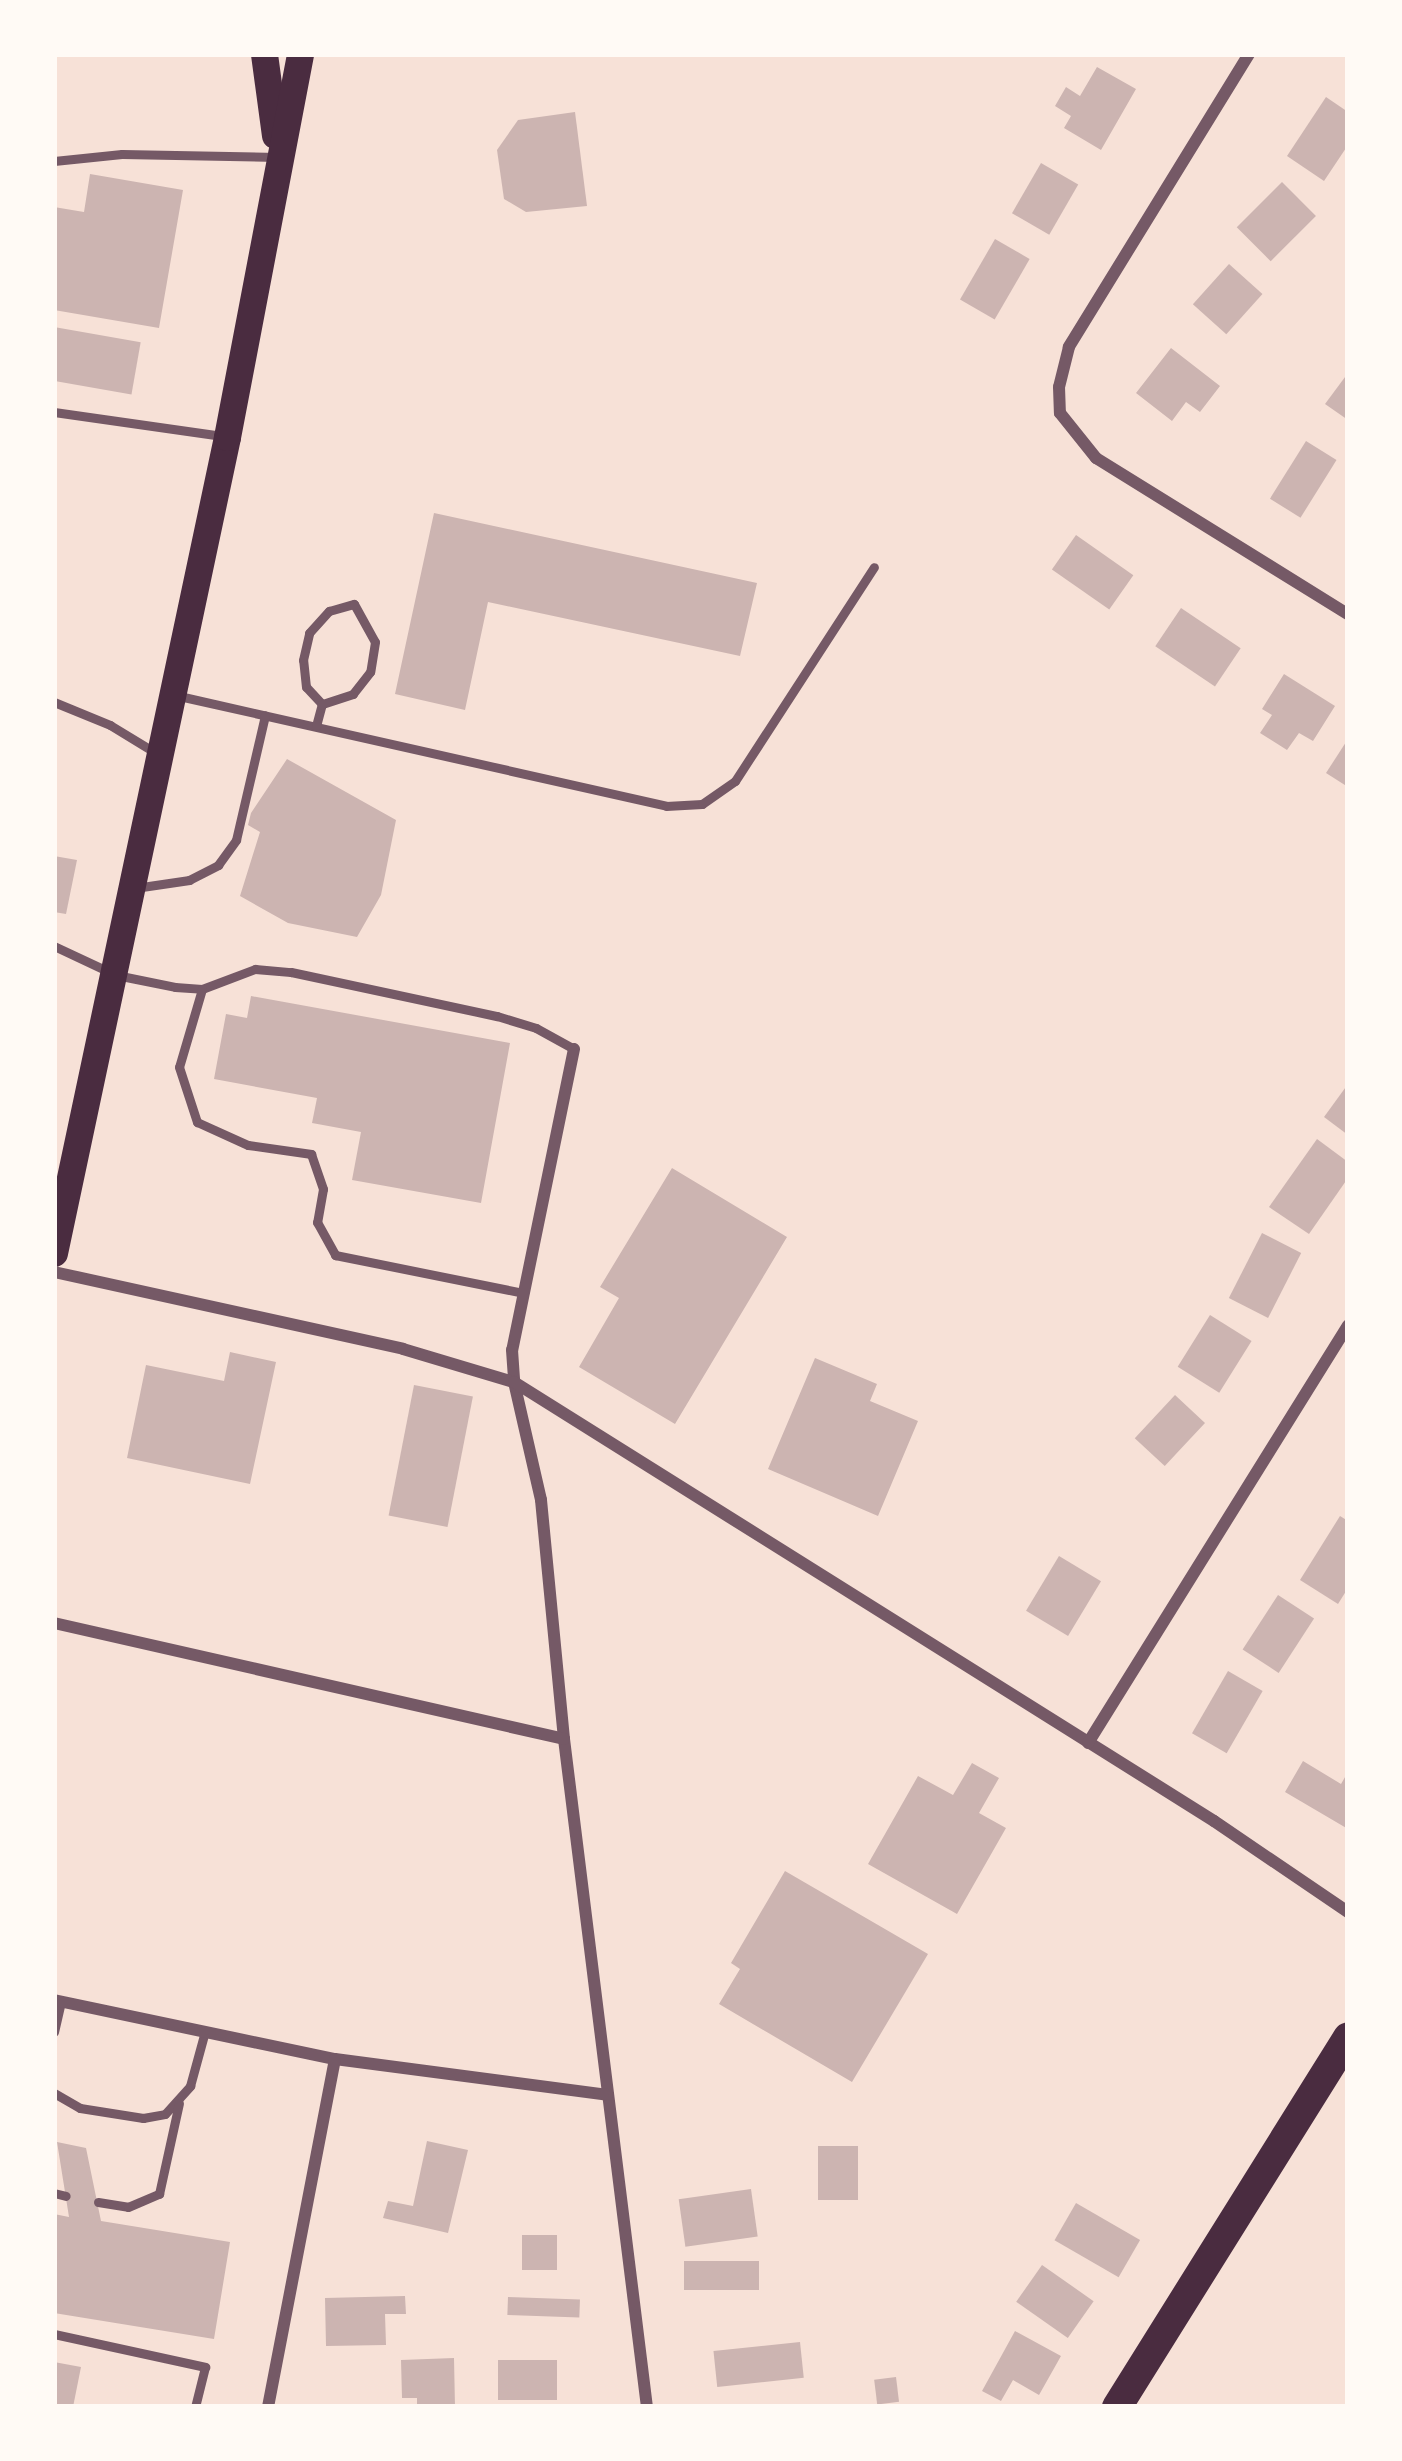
<!DOCTYPE html>
<style>
body{margin:0}
#map{position:relative;width:1402px;height:2461px;overflow:hidden;background:#f7e1d7;font-family:Merriweather,serif}
div>[style]{position:absolute}
[style*='--x']{left:calc(var(--x)*1px);top:calc(var(--y)*1px);width:calc(var(--w)*1px);rotate:calc(var(--a)*1deg)}
.building>*{inset:0;background:#ccb4b1;transform-origin:0 0}
.service>*{height:9px;margin:-4.5px;padding:0 4.5px;transform-origin:4.5px;border-radius:4.5px;background:#755966}
.minor>*{height:12px;margin:-6px;padding:0 6px;transform-origin:6px;border-radius:6px;background:#755966}
.primary>*{height:27px;margin:-13.5px;padding:0 13.5px;transform-origin:13.5px;border-radius:13.5px;background:#4a2c40}
.trunk>*{height:30px;margin:-15px;padding:0 15px;transform-origin:15px;border-radius:15px;background:#4a2c40}
span{translate:-50% -50%;white-space:nowrap;text-align:center;line-height:1.15;-webkit-text-stroke:12px #fffaf5;paint-order:stroke}
.frame{position:absolute;inset:0;border:57px solid #fffaf5;pointer-events:none}
</style>
<div id="map">
<div class="building">
<i style="clip-path:polygon(1097px 67px,1136px 89px,1101px 150px,1064px 128px,1071px 116px,1055px 106px,1066px 87px,1080px 96px)"></i>
<i style="clip-path:polygon(1326px 97px,1348px 112px,1348px 145px,1324px 181px,1287px 156px)"></i>
<i style="clip-path:polygon(575px 112px,587px 206px,526px 212px,504px 199px,497px 150px,518px 120px)"></i>
<i style="left:1041px;top:163px;width:43px;height:58px;rotate:30deg"></i>
<i style="clip-path:polygon(90px 174px,183px 190px,159px 328px,54px 310px,54px 207px,84px 212px)"></i>
<i style="left:1282px;top:182px;width:48px;height:64px;rotate:45deg"></i>
<i style="left:995px;top:239px;width:40px;height:70px;rotate:30deg"></i>
<i style="left:1229px;top:264px;width:45px;height:54px;rotate:42deg"></i>
<i style="left:54px;top:327px;width:88px;height:53px;rotate:10deg"></i>
<i style="clip-path:polygon(1171px 348px,1220px 386px,1200px 412px,1186px 402px,1172px 421px,1136px 393px)"></i>
<i style="clip-path:polygon(1348px 373px,1348px 420px,1325px 404px)"></i>
<i style="left:1306px;top:441px;width:36px;height:68px;rotate:32deg"></i>
<i style="clip-path:polygon(434px 513px,757px 583px,740px 656px,488px 602px,465px 710px,395px 694px)"></i>
<i style="left:1076px;top:535px;width:70px;height:42px;rotate:35deg"></i>
<i style="left:1181px;top:608px;width:72px;height:46px;rotate:34deg"></i>
<i style="clip-path:polygon(1284px 674px,1335px 706px,1313px 741px,1299px 733px,1287px 750px,1260px 733px,1272px 715px,1262px 709px)"></i>
<i style="clip-path:polygon(1348px 739px,1348px 787px,1326px 773px)"></i>
<i style="clip-path:polygon(287px 759px,396px 820px,381px 895px,357px 937px,288px 923px,240px 896px,260px 832px,248px 825px,251px 813px)"></i>
<i style="clip-path:polygon(54px 856px,77px 860px,66px 914px,54px 912px)"></i>
<i style="clip-path:polygon(251px 996px,510px 1043px,481px 1203px,352px 1180px,361px 1132px,312px 1123px,317px 1098px,214px 1079px,226px 1014px,247px 1018px)"></i>
<i style="clip-path:polygon(1348px 1084px,1348px 1135px,1324px 1117px)"></i>
<i style="clip-path:polygon(1317px 1139px,1348px 1162px,1348px 1178px,1309px 1234px,1269px 1207px)"></i>
<i style="clip-path:polygon(672px 1168px,787px 1237px,675px 1424px,579px 1367px,619px 1298px,600px 1287px)"></i>
<i style="left:1262px;top:1233px;width:44px;height:73px;rotate:27deg"></i>
<i style="left:1210px;top:1315px;width:49px;height:61px;rotate:32deg"></i>
<i style="clip-path:polygon(230px 1352px,276px 1362px,250px 1484px,127px 1458px,146px 1365px,224px 1381px)"></i>
<i style="clip-path:polygon(815px 1358px,877px 1384px,870px 1401px,918px 1421px,878px 1516px,768px 1469px)"></i>
<i style="left:414px;top:1385px;width:60px;height:133px;rotate:11deg"></i>
<i style="left:1175px;top:1395px;width:41px;height:59px;rotate:43deg"></i>
<i style="clip-path:polygon(1340px 1516px,1348px 1521px,1348px 1588px,1338px 1604px,1300px 1580px)"></i>
<i style="left:1059px;top:1556px;width:49px;height:64px;rotate:31deg"></i>
<i style="left:1278px;top:1595px;width:43px;height:65px;rotate:33deg"></i>
<i style="left:1228px;top:1671px;width:40px;height:72px;rotate:30deg"></i>
<i style="clip-path:polygon(1303px 1761px,1341px 1784px,1348px 1772px,1348px 1829px,1285px 1792px)"></i>
<i style="clip-path:polygon(972px 1763px,999px 1778px,979px 1813px,1006px 1828px,957px 1914px,868px 1864px,918px 1776px,953px 1795px)"></i>
<i style="clip-path:polygon(785px 1871px,928px 1954px,852px 2082px,719px 2004px,740px 1969px,731px 1963px)"></i>
<i style="clip-path:polygon(427px 2141px,468px 2150px,448px 2233px,383px 2218px,388px 2201px,413px 2206px)"></i>
<i style="clip-path:polygon(57px 2142px,86px 2148px,101px 2221px,230px 2242px,214px 2339px,54px 2313px,54px 2214px,69px 2217px)"></i>
<i style="left:818px;top:2146px;width:40px;height:54px"></i>
<i style="left:751px;top:2189px;width:48px;height:73px;rotate:82deg"></i>
<i style="left:1076px;top:2203px;width:74px;height:43px;rotate:30deg"></i>
<i style="left:522px;top:2235px;width:35px;height:35px"></i>
<i style="left:684px;top:2261px;width:75px;height:29px"></i>
<i style="left:1042px;top:2265px;width:63px;height:45px;rotate:35deg"></i>
<i style="clip-path:polygon(405px 2296px,406px 2314px,385px 2314px,386px 2345px,326px 2346px,325px 2298px)"></i>
<i style="left:508px;top:2297px;width:72px;height:18px;rotate:2deg"></i>
<i style="clip-path:polygon(1015px 2331px,1061px 2356px,1039px 2395px,1013px 2380px,1001px 2401px,982px 2391px)"></i>
<i style="left:800px;top:2342px;width:36px;height:87px;rotate:84deg"></i>
<i style="clip-path:polygon(454px 2358px,455px 2407px,417px 2407px,417px 2398px,402px 2398px,401px 2360px)"></i>
<i style="left:498px;top:2360px;width:59px;height:40px"></i>
<i style="clip-path:polygon(54px 2362px,81px 2367px,73px 2407px,54px 2407px)"></i>
<i style="left:896px;top:2377px;width:25px;height:22px;rotate:83deg"></i>
</div>
<div class="service">
<i style="--x:54;--y:161;--w:68;--a:-5.9"></i>
<i style="--x:122;--y:154;--w:156;--a:1.1"></i>
<i style="--x:54;--y:412;--w:170;--a:8.1"></i>
<i style="--x:179;--y:696;--w:499;--a:12.7"></i>
<i style="--x:666;--y:806;--w:36;--a:-3"></i>
<i style="--x:702;--y:804;--w:40;--a:-34.9"></i>
<i style="--x:735;--y:781;--w:255;--a:-57"></i>
<i style="--x:54;--y:702;--w:61;--a:22.3"></i>
<i style="--x:110;--y:725;--w:54;--a:31.3"></i>
<i style="--x:316;--y:726;--w:23;--a:-75"></i>
<i style="--x:322;--y:704;--w:23;--a:-133"></i>
<i style="--x:306;--y:687;--w:27;--a:-96"></i>
<i style="--x:303;--y:660;--w:28;--a:-77"></i>
<i style="--x:309;--y:633;--w:30;--a:-48"></i>
<i style="--x:329;--y:611;--w:26;--a:-16"></i>
<i style="--x:354;--y:604;--w:43;--a:61.1"></i>
<i style="--x:375;--y:642;--w:30;--a:99"></i>
<i style="--x:370;--y:672;--w:28;--a:128"></i>
<i style="--x:353;--y:694;--w:33;--a:162"></i>
<i style="--x:135;--y:888;--w:55;--a:-8.4"></i>
<i style="--x:189;--y:880;--w:33;--a:-27"></i>
<i style="--x:218;--y:865;--w:31;--a:-54"></i>
<i style="--x:236;--y:840;--w:128;--a:-76.9"></i>
<i style="--x:54;--y:946;--w:68;--a:25.1"></i>
<i style="--x:116;--y:975;--w:60;--a:11.5"></i>
<i style="--x:175;--y:987;--w:27;--a:4"></i>
<i style="--x:202;--y:989;--w:57;--a:-20.7"></i>
<i style="--x:255;--y:969;--w:36;--a:5"></i>
<i style="--x:291;--y:972;--w:211;--a:12.1"></i>
<i style="--x:497;--y:1016;--w:41;--a:17.1"></i>
<i style="--x:536;--y:1028;--w:43;--a:28.9"></i>
<i style="--x:202;--y:989;--w:81;--a:106.4"></i>
<i style="--x:179;--y:1067;--w:58;--a:71.9"></i>
<i style="--x:197;--y:1122;--w:56;--a:24.3"></i>
<i style="--x:248;--y:1145;--w:64;--a:8.1"></i>
<i style="--x:311;--y:1154;--w:37;--a:71"></i>
<i style="--x:323;--y:1189;--w:34;--a:100"></i>
<i style="--x:317;--y:1222;--w:38;--a:61"></i>
<i style="--x:335;--y:1255;--w:193;--a:11.4"></i>
<i style="--x:54;--y:2032;--w:32;--a:-77"></i>
<i style="--x:54;--y:2093;--w:30;--a:30"></i>
<i style="--x:80;--y:2108;--w:64;--a:9"></i>
<i style="--x:143;--y:2118;--w:22;--a:-10"></i>
<i style="--x:165;--y:2114;--w:38;--a:-48"></i>
<i style="--x:190;--y:2086;--w:57;--a:-74.7"></i>
<i style="--x:54;--y:2193;--w:12;--a:14"></i>
<i style="--x:98;--y:2202;--w:30;--a:9"></i>
<i style="--x:128;--y:2207;--w:34;--a:-23"></i>
<i style="--x:159;--y:2194;--w:93;--a:-77.6"></i>
<i style="--x:54;--y:2334;--w:155;--a:12.3"></i>
<i style="--x:205;--y:2367;--w:41;--a:104"></i>
</div>
<div class="minor">
<i style="--x:1249;--y:54;--w:344;--a:121.6"></i>
<i style="--x:1069;--y:347;--w:41;--a:104"></i>
<i style="--x:1059;--y:387;--w:26;--a:88"></i>
<i style="--x:1060;--y:413;--w:58;--a:51.3"></i>
<i style="--x:1096;--y:458;--w:296;--a:31.8"></i>
<i style="--x:574;--y:1049;--w:307;--a:101.6"></i>
<i style="--x:512;--y:1350;--w:32;--a:86"></i>
<i style="--x:514;--y:1382;--w:121;--a:77.1"></i>
<i style="--x:541;--y:1500;--w:240;--a:84.5"></i>
<i style="--x:564;--y:1739;--w:673;--a:82.92"></i>
<i style="--x:54;--y:1272;--w:357;--a:12.4"></i>
<i style="--x:403;--y:1349;--w:116;--a:16.6"></i>
<i style="--x:514;--y:1382;--w:826;--a:32.09"></i>
<i style="--x:1214;--y:1821;--w:162;--a:34.2"></i>
<i style="--x:54;--y:1623;--w:523;--a:12.81"></i>
<i style="--x:1088;--y:1743;--w:492;--a:-58.1"></i>
<i style="--x:54;--y:2000;--w:287;--a:11.9"></i>
<i style="--x:335;--y:2059;--w:275;--a:7.5"></i>
<i style="--x:268;--y:2407;--w:354;--a:-79.1"></i>
</div>
<div class="primary">
<i style="--x:264;--y:54;--w:82;--a:82.3"></i>
<i style="--x:54;--y:1253;--w:834;--a:-78.03"></i>
<i style="--x:227;--y:437;--w:390;--a:-79.2"></i>
</div>
<div class="trunk">
<i style="--x:1117;--y:2407;--w:436;--a:-58"></i>
</div>
<div class="frame"></div>
</div>
